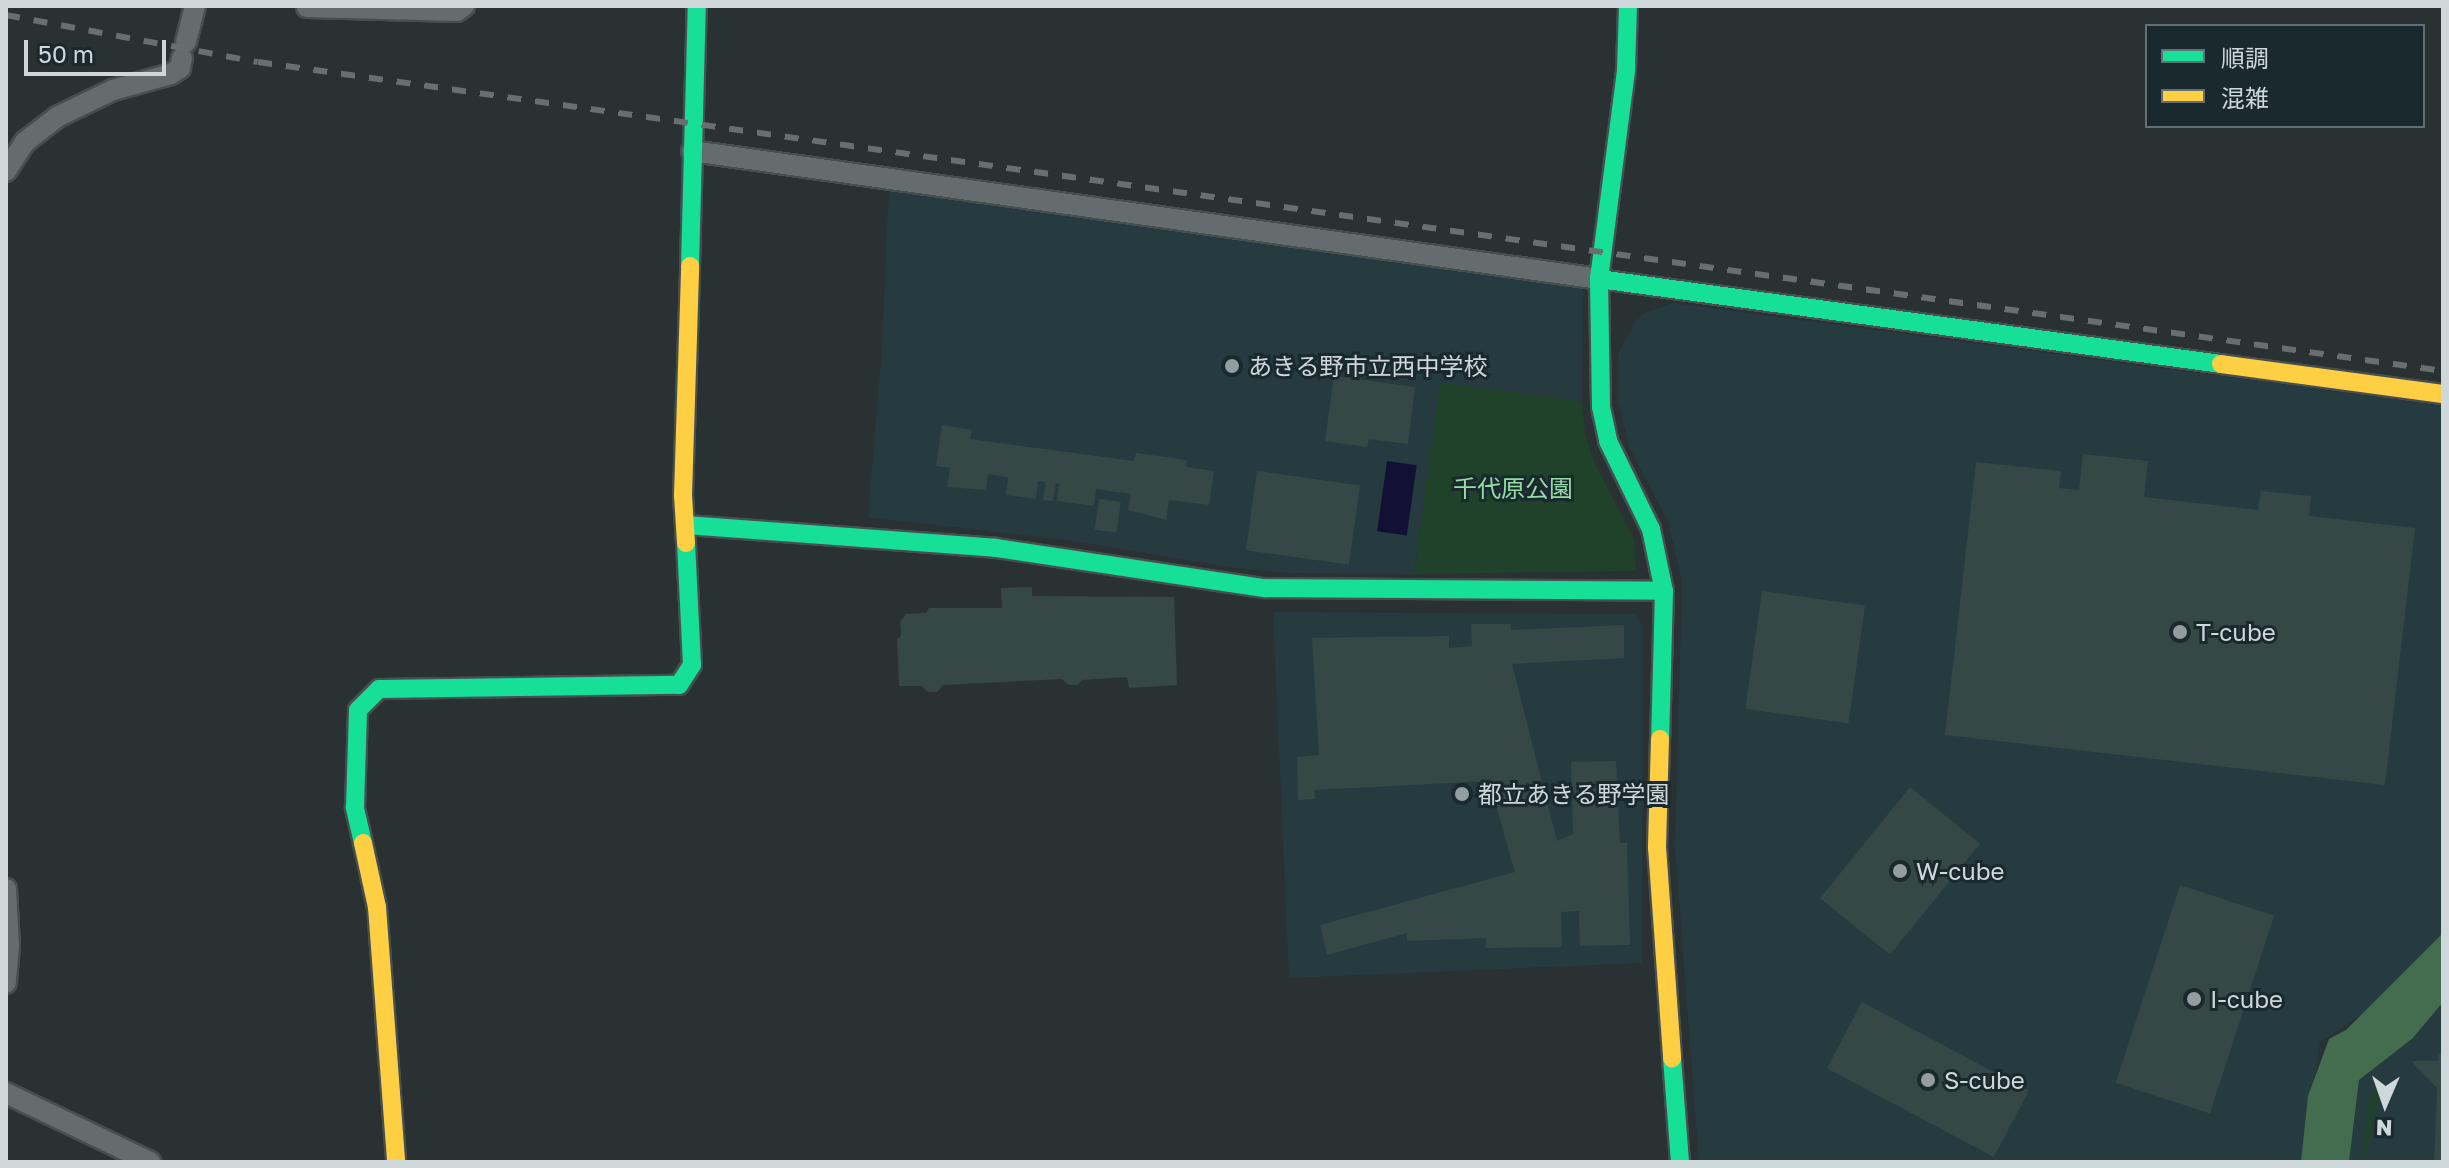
<!DOCTYPE html>
<meta charset="utf-8">
<style>
body{margin:0}
#map{position:relative;width:2449px;height:1168px;overflow:hidden;background:#293133;font-family:"Golos Text","Noto Sans JP",sans-serif}
div>[style]{position:absolute}
[style*='--x']{left:calc(var(--x)*1px);top:calc(var(--y)*1px);width:calc(var(--w)*1px);rotate:calc(var(--a)*1deg)}
.built>*{inset:0;background:#253b40}
.green>*{inset:0;background:#20422a}
.forest>*{inset:0;background:#446d50}
.water>*{inset:0;background:#131035;transform-origin:0 0}
.building>*{inset:0;background:#354846;transform-origin:0 0}
.roads{filter:drop-shadow(2px 0 #474e50) drop-shadow(-2px 0 #474e50) drop-shadow(0 2px #474e50) drop-shadow(0 -2px #474e50)}
.street>*{height:20px;margin:-10px;padding:0 10px;transform-origin:10px;border-radius:10px;background:#656c6e}
.fast>*{height:18px;margin:-9px;padding:0 9px;transform-origin:9px;border-radius:9px;background:#16e098}
.slow>*{height:18px;margin:-9px;padding:0 9px;transform-origin:9px;border-radius:9px;background:#ffcf43}
.rail>*{height:6px;margin-top:-3px;transform-origin:0;background:repeating-linear-gradient(90deg,#696e70 0 14px,transparent 0 28px)}
.dots>*{width:22px;height:22px;translate:-50% -50%;box-sizing:border-box;border:4px solid #1a292e;border-radius:50%}
span{translate:-50% -50%;white-space:nowrap;text-align:center;line-height:1.15;-webkit-text-stroke:6px #1a292e;paint-order:stroke}
.poi-label{font-size:24px;color:#ced7da}
.left{translate:0 -50%;text-align:left}
.park-label{font-size:24px;color:#94dba5}
.frame{position:absolute;inset:0;border:8px solid #ced7da;pointer-events:none}
.legend{position:absolute;left:2145px;top:24px;width:280px;height:104px;box-sizing:border-box;background:#1a292e;border:2px solid #626f73;margin:0;padding:10px 14px;list-style:none;font-size:24px;color:#ced7da}
.legend li{display:flex;align-items:center;gap:16px;height:40px}
.legend b{width:40px;border:2px solid #626f73}
.north{position:absolute;left:2345px;top:1064px;width:80px;height:80px;-webkit-text-stroke:6px #1a292e;paint-order:stroke;rotate:182deg;font-size:22px;font-weight:700;line-height:32px;text-align:center;color:#ced7da}
.north::after{content:'';display:block;margin:auto;width:28px;height:36px;background:#ced7da;clip-path:polygon(50% 0,100% 100%,50% 72%,0 100%)}
.scale{position:absolute;left:24px;top:40px;width:142px;height:36px;box-sizing:border-box;border:4px solid #ced7da;border-top:0;padding-left:10px;font-size:24px;line-height:28px;white-space:nowrap;color:#ced7da;-webkit-text-stroke:6px #1a292e;paint-order:stroke}
</style>
<div id="map">
<div class="built">
<i style="clip-path:polygon(889px 185px,1575px 283px,1583px 291px,1582px 401px,1440px 384px,1414px 574px,1287px 573px,1236px 568px,1081px 542px,868px 517px,882px 349px)"></i>
<i style="clip-path:polygon(1673px 303px,2443px 406px,2443px 961px,2320px 1042px,2303px 1162px,1699px 1162px,1675px 846px,1682px 581px,1668px 521px,1629px 447px,1618px 400px,1619px 352px,1636px 321px,1645px 313px)"></i>
<i style="clip-path:polygon(1273px 612px,1635px 614px,1643px 626px,1642px 963px,1289px 978px)"></i>
<i style="clip-path:polygon(2443px 1002px,2443px 1162px,2349px 1162px,2359px 1080px,2413px 1038px)"></i>
</div>
<div class="green">
<i style="clip-path:polygon(1440px 383px,1582px 401px,1585px 433px,1594px 462px,1634px 539px,1636px 571px,1414px 574px)"></i>
<i style="clip-path:polygon(2384px 1078px,2364px 1162px,2362px 1162px,2369px 1099px)"></i>
</div>
<div class="forest">
<i style="clip-path:polygon(2443px 933px,2443px 1002px,2413px 1038px,2359px 1080px,2349px 1162px,2301px 1162px,2308px 1096px,2329px 1039px,2346px 1030px)"></i>
</div>
<div class="water">
<i style="left:1387px;top:461px;width:30px;height:71px;rotate:8deg"></i>
</div>
<div class="building">
<i style="clip-path:polygon(1334px 376px,1415px 387px,1408px 444px,1369px 439px,1367px 447px,1325px 441px)"></i>
<i style="clip-path:polygon(942px 425px,972px 430px,970px 439px,1134px 461px,1136px 453px,1187px 460px,1186px 467px,1214px 471px,1209px 505px,1169px 500px,1166px 520px,1128px 510px,1131px 494px,1096px 489px,1094px 506px,1057px 501px,1059px 484px,1056px 483px,1053px 501px,1043px 500px,1046px 482px,1038px 481px,1036px 499px,1006px 495px,1008px 477px,988px 474px,986px 490px,947px 487px,950px 468px,936px 466px)"></i>
<i style="clip-path:polygon(2083px 454px,2148px 461px,2144px 497px,2258px 510px,2261px 491px,2311px 496px,2309px 516px,2415px 528px,2385px 785px,1945px 735px,1976px 462px,2061px 471px,2059px 488px,2079px 490px)"></i>
<i style="left:1257px;top:471px;width:104px;height:80px;rotate:8deg"></i>
<i style="left:1099px;top:499px;width:22px;height:31px;rotate:8deg"></i>
<i style="clip-path:polygon(1032px 587px,1032px 596px,1174px 597px,1177px 685px,1129px 688px,1127px 677px,1082px 680px,1077px 685px,1069px 685px,1062px 679px,943px 685px,937px 692px,928px 692px,922px 686px,899px 686px,897px 639px,901px 636px,900px 622px,906px 614px,926px 613px,929px 608px,1002px 608px,1001px 588px)"></i>
<i style="left:1762px;top:591px;width:104px;height:119px;rotate:8deg"></i>
<i style="clip-path:polygon(1471px 624px,1511px 624px,1511px 630px,1624px 625px,1624px 658px,1512px 664px,1557px 841px,1573px 834px,1571px 762px,1616px 761px,1620px 843px,1627px 843px,1630px 945px,1580px 946px,1579px 911px,1561px 912px,1562px 947px,1485px 948px,1486px 938px,1407px 941px,1407px 933px,1327px 955px,1320px 925px,1515px 872px,1489px 781px,1314px 790px,1315px 799px,1298px 800px,1297px 757px,1319px 755px,1312px 638px,1449px 636px,1449px 648px,1472px 646px)"></i>
<i style="left:1910px;top:787px;width:90px;height:143px;rotate:39deg"></i>
<i style="left:2180px;top:885px;width:99px;height:208px;rotate:18deg"></i>
<i style="left:1862px;top:1002px;width:189px;height:75px;rotate:28deg"></i>
<i style="clip-path:polygon(2438px 1054px,2443px 1054px,2443px 1162px,2434px 1162px,2437px 1088px,2411px 1061px,2438px 1061px)"></i>
</div>
<div class="roads">
<div class="street">
<i style="--x:307;--y:7;--w:150;--a:1.5"></i>
<i style="--x:457;--y:11;--w:9;--a:-36"></i>
<i style="--x:186;--y:42;--w:37;--a:-76"></i>
<i style="--x:692;--y:151;--w:916;--a:8.03"></i>
<i style="--x:6;--y:171;--w:35;--a:-57"></i>
<i style="--x:25;--y:142;--w:41;--a:-38"></i>
<i style="--x:57;--y:117;--w:62;--a:-25.7"></i>
<i style="--x:113;--y:90;--w:60;--a:-15.4"></i>
<i style="--x:171;--y:74;--w:11;--a:-34"></i>
<i style="--x:180;--y:68;--w:10;--a:-79"></i>
<i style="--x:6;--y:889;--w:57;--a:87"></i>
<i style="--x:9;--y:946;--w:37;--a:95"></i>
<i style="--x:6;--y:1093;--w:160;--a:25.6"></i>
</div>
<div class="fast">
<i style="--x:1628;--y:6;--w:65;--a:91.8"></i>
<i style="--x:1626;--y:71;--w:210;--a:97.4"></i>
<i style="--x:1599;--y:279;--w:128;--a:89.1"></i>
<i style="--x:1601;--y:407;--w:35;--a:78"></i>
<i style="--x:1608;--y:441;--w:98;--a:64"></i>
<i style="--x:1651;--y:529;--w:63;--a:78.2"></i>
<i style="--x:1664;--y:591;--w:148;--a:91.5"></i>
<i style="--x:690;--y:266;--w:260;--a:-88.5"></i>
<i style="--x:1599;--y:279;--w:628;--a:7.78"></i>
<i style="--x:685;--y:525;--w:312;--a:4.2"></i>
<i style="--x:996;--y:548;--w:272;--a:8.5"></i>
<i style="--x:1265;--y:588;--w:399;--a:0.4"></i>
<i style="--x:363;--y:843;--w:37;--a:-103"></i>
<i style="--x:355;--y:807;--w:97;--a:-88.2"></i>
<i style="--x:358;--y:710;--w:30;--a:-45"></i>
<i style="--x:379;--y:689;--w:300;--a:-0.8"></i>
<i style="--x:679;--y:685;--w:24;--a:-57"></i>
<i style="--x:692;--y:665;--w:122;--a:-92.8"></i>
<i style="--x:1672;--y:1058;--w:104;--a:85.6"></i>
</div>
<div class="slow">
<i style="--x:2221;--y:364;--w:224;--a:7.7"></i>
<i style="--x:686;--y:543;--w:48;--a:-93.6"></i>
<i style="--x:683;--y:495;--w:229;--a:-88.2"></i>
<i style="--x:1660;--y:739;--w:108;--a:91.6"></i>
<i style="--x:1657;--y:847;--w:212;--a:85.9"></i>
<i style="--x:363;--y:843;--w:66;--a:77.7"></i>
<i style="--x:377;--y:907;--w:256;--a:85.7"></i>
</div>
</div>
<div class="rail">
<i style="--x:6;--y:15;--w:256;--a:10.6"></i>
<i style="--x:258;--y:62;--w:2207;--a:8.05"></i>
</div>
<div class="dots">
<i style="left:1232px;top:366px;background:#949da0"></i>
<i style="left:2180px;top:632px;background:#949da0"></i>
<i style="left:1462px;top:794px;background:#949da0"></i>
<i style="left:1900px;top:871px;background:#949da0"></i>
<i style="left:2194px;top:999px;background:#949da0"></i>
<i style="left:1928px;top:1080px;background:#949da0"></i>
</div>
<div class="poi-label">
<span class="left" style="left:1248px;top:366px">あきる野市立西中学校</span>
<span class="left" style="left:2196px;top:632px">T-cube</span>
<span class="left" style="left:1478px;top:794px">都立あきる野学園</span>
<span class="left" style="left:1916px;top:871px">W-cube</span>
<span class="left" style="left:2210px;top:999px">I-cube</span>
<span class="left" style="left:1944px;top:1080px">S-cube</span>
</div>
<div class="park-label">
<span style="left:1513px;top:488px">千代原公園</span>
</div>
<div class="frame"></div>
<ul class="legend">
<li><b style="height:10px;background:#16e098"></b>順調</li>
<li><b style="height:10px;background:#ffcf43"></b>混雑</li>
</ul>
<div class="north">N</div>
<div class="scale">50 m</div>
</div>
